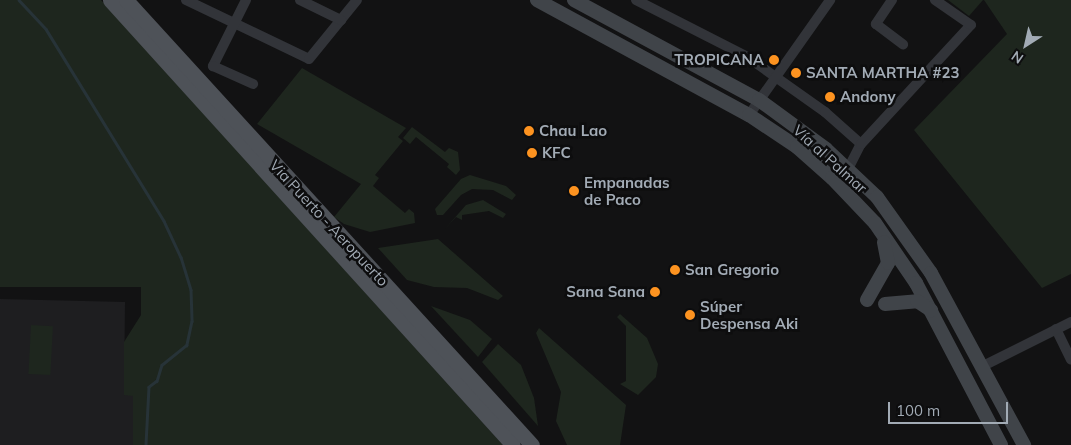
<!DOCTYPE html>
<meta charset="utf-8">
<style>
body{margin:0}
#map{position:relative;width:1071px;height:445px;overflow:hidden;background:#121213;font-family:Mulish,sans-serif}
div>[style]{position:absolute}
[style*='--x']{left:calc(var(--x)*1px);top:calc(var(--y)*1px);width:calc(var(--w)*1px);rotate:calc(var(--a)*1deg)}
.built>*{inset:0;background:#1e1e20}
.green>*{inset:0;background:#1e261e;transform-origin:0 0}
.stream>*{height:2.5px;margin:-1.25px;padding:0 1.25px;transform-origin:1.25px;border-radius:1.25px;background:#273338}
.street>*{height:10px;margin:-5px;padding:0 5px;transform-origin:5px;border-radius:5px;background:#323439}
.secondary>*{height:14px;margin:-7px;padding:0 7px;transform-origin:7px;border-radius:7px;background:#404449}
.primary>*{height:15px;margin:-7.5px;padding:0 7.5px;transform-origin:7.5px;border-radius:7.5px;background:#4e5258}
.dots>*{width:14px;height:14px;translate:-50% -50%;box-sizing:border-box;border:2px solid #0d0d0e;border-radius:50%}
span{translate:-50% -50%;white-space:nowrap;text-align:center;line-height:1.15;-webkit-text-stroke:5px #0d0d0e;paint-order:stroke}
.poi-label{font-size:15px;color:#a2abb5;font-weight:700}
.right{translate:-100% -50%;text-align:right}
.left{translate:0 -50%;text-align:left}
.street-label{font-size:15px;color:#a2abb5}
.north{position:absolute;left:1001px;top:20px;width:50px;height:50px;-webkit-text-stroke:4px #0d0d0e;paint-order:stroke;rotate:215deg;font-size:14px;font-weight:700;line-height:20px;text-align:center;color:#a2abb5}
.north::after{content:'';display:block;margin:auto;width:18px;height:22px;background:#a2abb5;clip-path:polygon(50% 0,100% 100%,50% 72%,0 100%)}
.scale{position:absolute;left:888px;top:402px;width:120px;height:22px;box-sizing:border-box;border:2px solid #a2abb5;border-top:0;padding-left:6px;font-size:15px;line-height:18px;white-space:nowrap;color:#a2abb5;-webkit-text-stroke:4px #0d0d0e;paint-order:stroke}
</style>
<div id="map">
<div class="built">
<i style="clip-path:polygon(0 299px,125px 302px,124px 395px,133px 395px,133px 445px,0 445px)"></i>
</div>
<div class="green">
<i style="clip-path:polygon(0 0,101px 0,503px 445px,133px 445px,133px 396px,124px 395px,124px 342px,141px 315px,141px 287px,0 287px)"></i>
<i style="clip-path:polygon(948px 0,983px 0,969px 16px)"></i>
<i style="clip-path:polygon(984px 0,1071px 0,1071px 274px,1042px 288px,914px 130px,1007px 34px)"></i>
<i style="clip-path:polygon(302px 68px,406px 128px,398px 137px,403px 141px,375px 175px,379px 178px,373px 186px,405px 213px,409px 209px,414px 213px,415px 223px,370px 232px,344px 224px,334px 217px,361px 184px,257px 124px)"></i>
<i style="clip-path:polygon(412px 127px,445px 152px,449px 148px,458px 152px,460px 170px,456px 175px,447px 167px,449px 164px,416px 137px,410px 144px,403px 138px)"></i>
<i style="clip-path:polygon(470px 175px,506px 186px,516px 195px,512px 200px,493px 190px,472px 189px,461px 195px,443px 215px,437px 215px,435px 209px,461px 179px)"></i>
<i style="clip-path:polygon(483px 200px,506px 214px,503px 218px,489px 211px,462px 215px,462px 220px,456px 217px,444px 230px,466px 205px)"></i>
<i style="clip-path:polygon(438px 239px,503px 296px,498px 300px,467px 288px,434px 287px,407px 280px,378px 248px)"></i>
<i style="clip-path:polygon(431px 306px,470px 320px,492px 339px,478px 357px)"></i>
<i style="clip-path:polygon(620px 314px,647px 338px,658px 364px,656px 377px,638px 395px,620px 384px,626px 381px,626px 326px,617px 317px)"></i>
<i style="left:31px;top:325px;width:22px;height:49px;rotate:3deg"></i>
<i style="clip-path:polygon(539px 328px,626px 405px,620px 445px,567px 445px,556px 421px,561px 392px,536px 333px)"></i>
<i style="clip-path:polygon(498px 344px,521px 365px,534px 398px,538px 426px,482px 362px)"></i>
</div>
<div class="stream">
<i style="--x:19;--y:0;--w:40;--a:47"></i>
<i style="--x:46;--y:29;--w:225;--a:58.4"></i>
<i style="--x:164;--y:221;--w:40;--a:65"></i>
<i style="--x:181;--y:257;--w:34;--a:73"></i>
<i style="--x:191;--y:290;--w:31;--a:88"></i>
<i style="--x:192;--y:321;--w:25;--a:102"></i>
<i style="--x:187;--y:345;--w:32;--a:141"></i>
<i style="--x:162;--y:365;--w:17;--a:107"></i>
<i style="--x:157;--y:381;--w:10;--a:143"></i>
<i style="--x:149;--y:387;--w:58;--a:93"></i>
</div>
<div class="street">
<i style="--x:186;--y:0;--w:136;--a:25.6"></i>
<i style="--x:309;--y:59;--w:76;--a:-50.9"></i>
<i style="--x:246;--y:0;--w:74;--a:116.6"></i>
<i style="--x:213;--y:66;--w:44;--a:24.2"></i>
<i style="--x:300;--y:0;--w:46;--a:26"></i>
<i style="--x:636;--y:0;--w:123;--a:27"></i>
<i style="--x:746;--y:56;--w:97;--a:35.3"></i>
<i style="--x:825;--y:112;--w:48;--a:41.6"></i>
<i style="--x:892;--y:0;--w:29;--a:124"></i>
<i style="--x:876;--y:24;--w:34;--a:37"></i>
<i style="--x:749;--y:115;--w:141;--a:-54.8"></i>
<i style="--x:848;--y:169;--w:28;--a:-63"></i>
<i style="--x:861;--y:144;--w:162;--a:-47.3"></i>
<i style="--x:971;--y:25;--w:44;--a:-145.2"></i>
<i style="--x:1056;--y:329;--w:34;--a:64"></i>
<i style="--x:983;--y:366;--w:98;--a:-26.6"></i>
</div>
<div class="secondary">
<i style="--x:537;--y:0;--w:241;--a:28.5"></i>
<i style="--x:749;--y:115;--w:58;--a:33.7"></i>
<i style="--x:797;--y:147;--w:47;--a:41.5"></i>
<i style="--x:832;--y:178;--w:62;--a:46.3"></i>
<i style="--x:875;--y:223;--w:73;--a:55.7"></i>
<i style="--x:916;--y:283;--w:183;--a:62.3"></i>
<i style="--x:574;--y:0;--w:210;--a:28.4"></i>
<i style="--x:759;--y:100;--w:83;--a:36.2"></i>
<i style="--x:826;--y:149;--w:70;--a:43.3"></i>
<i style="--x:877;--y:197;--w:93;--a:54.6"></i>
<i style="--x:931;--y:273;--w:196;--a:61.6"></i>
<i style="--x:867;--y:300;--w:43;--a:-60.4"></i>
<i style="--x:888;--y:263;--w:21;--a:-101"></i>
<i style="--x:885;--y:304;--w:32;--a:-5"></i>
<i style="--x:917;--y:301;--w:17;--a:33"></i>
</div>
<div class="primary">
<i style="--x:110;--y:0;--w:600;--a:47.84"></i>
<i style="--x:126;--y:0;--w:602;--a:47.62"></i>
</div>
<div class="dots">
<i style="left:774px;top:60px;background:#fd9320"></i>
<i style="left:796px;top:73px;background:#fd9320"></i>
<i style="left:830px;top:97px;background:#fd9320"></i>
<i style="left:529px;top:131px;background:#fd9320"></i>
<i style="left:532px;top:153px;background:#fd9320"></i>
<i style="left:574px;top:191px;background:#fd9320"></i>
<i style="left:675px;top:270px;background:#fd9320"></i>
<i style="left:655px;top:292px;background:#fd9320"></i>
<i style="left:690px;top:315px;background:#fd9320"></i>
</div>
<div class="poi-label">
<span class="right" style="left:764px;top:60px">TROPICANA</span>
<span class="left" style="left:806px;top:73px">SANTA MARTHA #23</span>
<span class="left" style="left:840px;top:97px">Andony</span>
<span class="left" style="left:539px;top:131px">Chau Lao</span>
<span class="left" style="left:542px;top:153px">KFC</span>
<span class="left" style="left:584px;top:191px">Empanadas<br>de Paco</span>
<span class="left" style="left:685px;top:270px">San Gregorio</span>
<span class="right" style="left:645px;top:292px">Sana Sana</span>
<span class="left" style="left:700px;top:315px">Súper<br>Despensa Aki</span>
</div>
<div class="street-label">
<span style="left:830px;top:159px;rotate:42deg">Vía al Palmar</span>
<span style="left:329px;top:223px;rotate:47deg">Via Puerto - Aeropuerto</span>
</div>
<div class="north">N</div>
<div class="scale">100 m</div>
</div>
